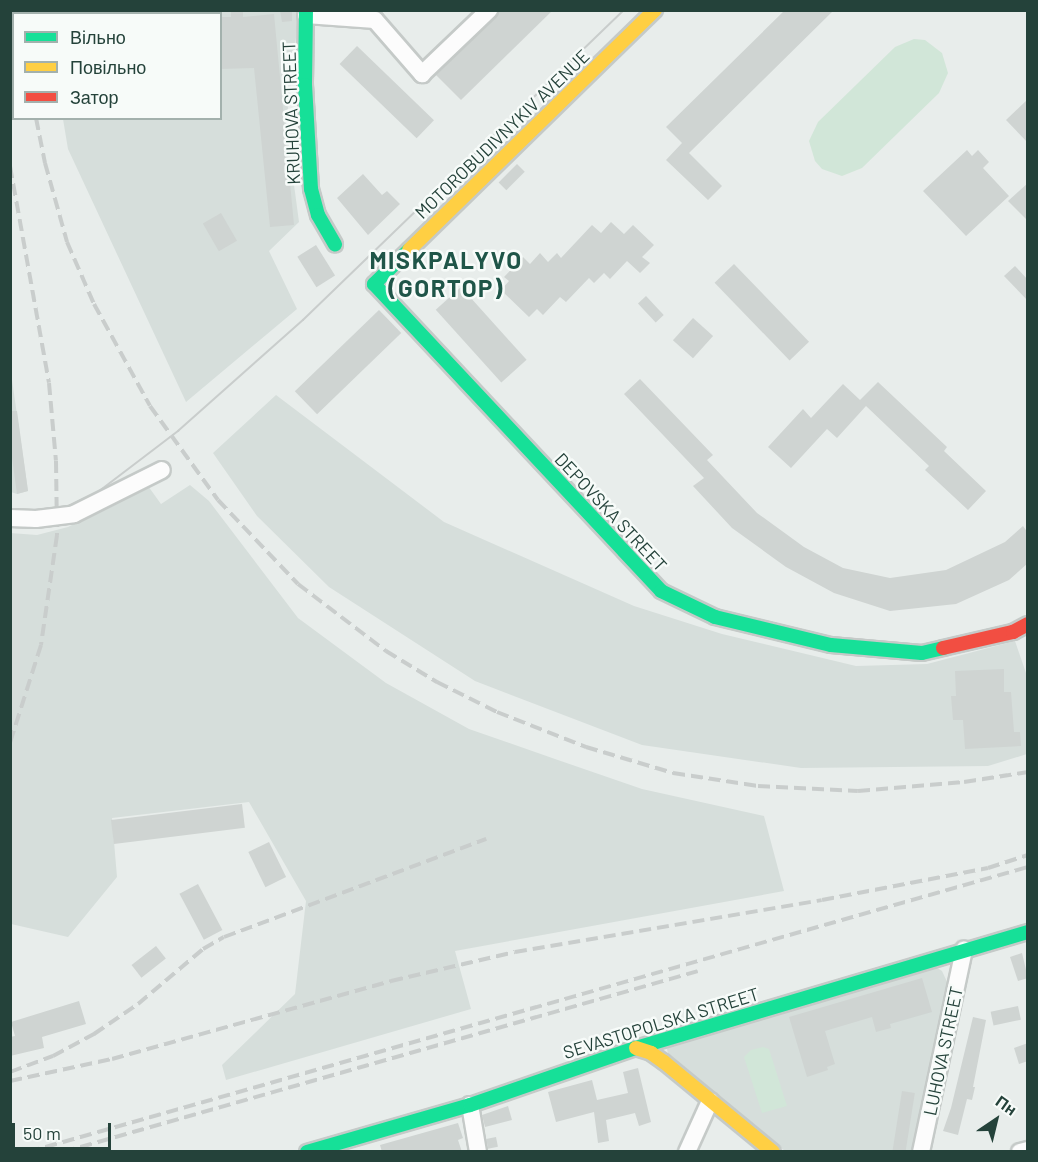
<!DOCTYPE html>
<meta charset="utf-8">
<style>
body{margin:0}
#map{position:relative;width:1038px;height:1162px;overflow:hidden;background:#e8edeb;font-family:Barlow,sans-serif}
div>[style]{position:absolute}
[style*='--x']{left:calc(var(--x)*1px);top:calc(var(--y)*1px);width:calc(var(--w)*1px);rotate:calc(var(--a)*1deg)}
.built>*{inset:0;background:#d6dedb}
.green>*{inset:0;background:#d1e6d8}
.building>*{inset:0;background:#cfd4d2;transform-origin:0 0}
.roads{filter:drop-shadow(2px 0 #c5cac8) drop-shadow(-2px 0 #c5cac8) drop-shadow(0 2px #c5cac8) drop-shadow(0 -2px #c5cac8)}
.street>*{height:16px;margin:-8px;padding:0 8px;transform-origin:8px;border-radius:8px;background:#fcfcfc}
.fast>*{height:14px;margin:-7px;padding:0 7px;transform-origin:7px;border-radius:7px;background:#16e098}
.slow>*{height:14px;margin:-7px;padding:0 7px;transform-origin:7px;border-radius:7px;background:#ffcf43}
.jam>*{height:14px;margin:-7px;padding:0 7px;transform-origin:7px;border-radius:7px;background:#f24e42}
.tram>*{height:1.5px;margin:-0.75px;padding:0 0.75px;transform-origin:0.75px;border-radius:0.75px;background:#c9cdcc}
.rail>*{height:4px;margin-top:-2px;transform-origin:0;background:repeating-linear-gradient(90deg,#c9cdcc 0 12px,transparent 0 18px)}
.bridges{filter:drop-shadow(2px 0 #c5cac8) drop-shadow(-2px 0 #c5cac8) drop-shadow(0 2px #c5cac8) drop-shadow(0 -2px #c5cac8)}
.street-bridge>*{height:16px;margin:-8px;padding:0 8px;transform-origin:8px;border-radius:8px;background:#fcfcfc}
span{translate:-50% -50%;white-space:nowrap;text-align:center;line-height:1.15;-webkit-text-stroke:5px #f7fbf9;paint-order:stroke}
.street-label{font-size:18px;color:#24423a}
.district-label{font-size:24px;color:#1f5548;font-weight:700;letter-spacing:1.5px}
.frame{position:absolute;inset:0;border:12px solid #24423a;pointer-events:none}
.legend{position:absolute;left:12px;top:12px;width:210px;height:108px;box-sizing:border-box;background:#f7fbf9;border:2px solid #a3b1ad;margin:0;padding:8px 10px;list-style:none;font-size:18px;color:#24423a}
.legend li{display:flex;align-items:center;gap:12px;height:30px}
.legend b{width:30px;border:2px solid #a3b1ad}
.north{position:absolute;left:966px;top:1090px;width:60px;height:60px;-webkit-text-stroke:4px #f7fbf9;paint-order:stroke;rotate:35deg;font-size:16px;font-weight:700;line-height:24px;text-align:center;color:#24423a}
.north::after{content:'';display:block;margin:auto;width:21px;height:27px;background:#24423a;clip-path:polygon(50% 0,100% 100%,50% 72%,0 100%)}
.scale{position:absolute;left:12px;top:1123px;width:99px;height:27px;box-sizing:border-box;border:3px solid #24423a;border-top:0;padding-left:8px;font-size:18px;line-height:21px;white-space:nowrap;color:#24423a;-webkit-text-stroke:4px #f7fbf9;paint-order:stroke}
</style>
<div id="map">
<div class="built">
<i style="clip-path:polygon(46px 11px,299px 11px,286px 125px,299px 222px,269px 251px,297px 309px,186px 402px,68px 149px,63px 119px,220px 118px,220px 14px,47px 14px)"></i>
<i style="clip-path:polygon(10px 366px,28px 491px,17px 494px,11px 492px)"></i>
<i style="clip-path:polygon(276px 395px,444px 522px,634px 606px,722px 634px,856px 666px,927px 664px,1015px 641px,1027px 676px,1027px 754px,988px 766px,801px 768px,642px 745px,475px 681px,329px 587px,257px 516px,213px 453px)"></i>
<i style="clip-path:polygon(190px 485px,209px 501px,298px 618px,386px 683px,469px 729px,555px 759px,642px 789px,764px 816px,784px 891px,455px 951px,471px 1009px,226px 1080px,222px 1065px,295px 994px,306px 901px,249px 802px,112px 818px,117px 877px,68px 937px,11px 924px,10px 533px,37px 535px,68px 527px,148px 486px,161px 504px)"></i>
<i style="clip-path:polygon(933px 965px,942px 971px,948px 984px,911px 1151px,785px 1151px,669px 1058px,666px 1045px)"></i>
</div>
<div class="green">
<i style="clip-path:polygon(914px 39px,925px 40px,942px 53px,948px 73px,939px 93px,862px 168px,842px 176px,822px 169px,815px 161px,809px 141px,818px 122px,895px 47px)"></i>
<i style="clip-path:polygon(763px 1047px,769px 1049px,787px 1106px,762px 1113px,744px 1057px,751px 1050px)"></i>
</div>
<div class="building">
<i style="clip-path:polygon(231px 10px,243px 10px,243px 17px,274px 14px,294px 225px,270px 227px,254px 68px,220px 69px,220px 17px,231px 17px)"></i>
<i style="clip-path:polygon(280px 10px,292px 10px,292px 21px,282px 22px)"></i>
<i style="clip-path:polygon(501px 10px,553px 10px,461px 100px,436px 75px)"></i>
<i style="clip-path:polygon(785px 10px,834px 10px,689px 153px,722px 186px,708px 200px,666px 160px,682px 143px,666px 127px)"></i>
<i style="left:357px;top:46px;width:107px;height:25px;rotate:44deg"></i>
<i style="clip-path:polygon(1028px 99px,1028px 143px,1006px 120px)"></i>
<i style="clip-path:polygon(967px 150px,972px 156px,978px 150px,989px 162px,983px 168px,1009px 196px,966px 236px,923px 191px)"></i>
<i style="left:517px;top:164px;width:11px;height:26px;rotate:45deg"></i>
<i style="clip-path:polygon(363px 174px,382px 195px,387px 191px,400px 204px,368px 235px,337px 198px)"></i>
<i style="clip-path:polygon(1028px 183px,1028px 221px,1008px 201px)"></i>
<i style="left:221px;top:213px;width:32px;height:21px;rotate:60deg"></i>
<i style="clip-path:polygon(611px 222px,624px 234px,633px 225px,654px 245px,642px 257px,650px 263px,640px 273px,627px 261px,610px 279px,604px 273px,594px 283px,589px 278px,566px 302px,560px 297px,543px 315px,537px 309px,529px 317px,501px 290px,509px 281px,504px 277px,523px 257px,530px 264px,540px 253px,548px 262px,557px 253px,561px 258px,592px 225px,601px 233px)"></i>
<i style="left:316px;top:245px;width:36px;height:22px;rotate:58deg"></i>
<i style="left:734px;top:264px;width:108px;height:27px;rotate:46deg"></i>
<i style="clip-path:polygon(1015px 266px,1028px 280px,1028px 301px,1004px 276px)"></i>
<i style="left:461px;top:287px;width:98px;height:34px;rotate:48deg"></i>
<i style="left:646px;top:296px;width:26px;height:11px;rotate:47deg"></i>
<i style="left:379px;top:310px;width:32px;height:117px;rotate:46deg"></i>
<i style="left:693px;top:318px;width:27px;height:30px;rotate:42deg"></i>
<i style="clip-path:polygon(640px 379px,713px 455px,707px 460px,757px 513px,804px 547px,843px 568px,890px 578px,946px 570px,1005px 542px,1023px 526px,1028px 533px,1028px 563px,1009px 580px,956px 604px,890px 611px,834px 593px,786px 567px,732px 528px,693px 486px,704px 478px,624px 394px)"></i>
<i style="clip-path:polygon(878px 382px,947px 447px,944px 451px,986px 491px,968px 510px,925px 470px,929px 466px,866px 406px,837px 438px,827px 429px,791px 468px,768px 447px,803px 409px,811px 418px,843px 384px,860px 400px)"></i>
<i style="clip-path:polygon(10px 411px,17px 411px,28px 491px,17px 494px,10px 443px)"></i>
<i style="clip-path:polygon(1004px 669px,1004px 692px,1011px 692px,1014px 732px,1020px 732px,1021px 746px,965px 749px,963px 720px,953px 720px,951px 696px,956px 696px,955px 671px)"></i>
<i style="left:242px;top:804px;width:24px;height:132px;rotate:83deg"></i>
<i style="left:269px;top:842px;width:39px;height:23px;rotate:64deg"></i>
<i style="left:198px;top:884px;width:52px;height:21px;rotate:62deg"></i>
<i style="left:156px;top:946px;width:16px;height:31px;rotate:52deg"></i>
<i style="clip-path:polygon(1022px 953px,1028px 978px,1018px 981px,1010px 957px)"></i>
<i style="clip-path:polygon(922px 978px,932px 1012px,890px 1024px,891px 1028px,876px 1032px,872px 1017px,825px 1031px,835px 1064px,827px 1067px,828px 1070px,807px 1077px,789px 1017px)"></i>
<i style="clip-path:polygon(79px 1001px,86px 1024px,42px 1037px,44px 1048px,10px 1056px,10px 1037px,15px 1036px,11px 1022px)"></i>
<i style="left:1018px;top:1006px;width:14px;height:28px;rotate:78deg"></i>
<i style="clip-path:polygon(973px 1017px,986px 1020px,973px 1087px,975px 1087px,972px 1100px,967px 1099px,958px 1135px,943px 1131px,951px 1108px)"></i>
<i style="clip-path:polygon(1028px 1043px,1028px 1061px,1019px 1064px,1014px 1048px)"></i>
<i style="clip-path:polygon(638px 1068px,651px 1122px,639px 1126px,635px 1113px,606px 1120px,609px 1141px,598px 1143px,594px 1112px,556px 1122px,548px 1092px,592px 1080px,597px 1100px,628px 1093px,623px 1072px)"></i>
<i style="left:902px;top:1091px;width:13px;height:62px;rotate:9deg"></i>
<i style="clip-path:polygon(508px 1106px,512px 1120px,485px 1127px,482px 1115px)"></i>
<i style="clip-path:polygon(458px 1123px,463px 1138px,458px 1140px,462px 1152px,382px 1152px,380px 1145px)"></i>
<i style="left:496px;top:1137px;width:10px;height:10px;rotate:79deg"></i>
</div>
<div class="roads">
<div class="street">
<i style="--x:306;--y:15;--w:69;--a:4.1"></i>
<i style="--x:375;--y:20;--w:72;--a:49"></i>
<i style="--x:422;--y:74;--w:93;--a:-43.7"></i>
<i style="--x:470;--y:1105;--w:48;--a:80.3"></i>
<i style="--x:687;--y:1152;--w:56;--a:-65.7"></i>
<i style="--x:921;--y:1152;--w:207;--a:-78"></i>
<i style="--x:1020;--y:1152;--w:8;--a:-14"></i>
</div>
<div class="fast">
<i style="--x:306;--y:10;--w:75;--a:90.8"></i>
<i style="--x:305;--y:85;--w:104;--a:86.7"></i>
<i style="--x:311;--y:189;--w:27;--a:75"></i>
<i style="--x:318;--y:215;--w:34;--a:60"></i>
<i style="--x:409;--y:250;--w:49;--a:135.8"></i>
<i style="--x:374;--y:284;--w:420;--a:46.9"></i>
<i style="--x:661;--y:591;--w:60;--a:25.7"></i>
<i style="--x:715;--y:617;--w:119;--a:13.6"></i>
<i style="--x:831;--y:645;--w:91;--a:5"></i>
<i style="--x:922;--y:653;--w:22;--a:-13"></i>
<i style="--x:307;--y:1152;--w:170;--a:-16.1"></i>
<i style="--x:470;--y:1105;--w:176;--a:-19"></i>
<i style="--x:636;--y:1048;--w:409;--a:-16.5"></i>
</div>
<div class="slow">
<i style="--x:409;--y:250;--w:344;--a:-44.3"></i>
<i style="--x:636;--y:1048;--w:16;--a:18"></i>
<i style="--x:651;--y:1053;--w:16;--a:35"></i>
<i style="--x:664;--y:1062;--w:141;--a:39.5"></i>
</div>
<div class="jam">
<i style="--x:943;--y:648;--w:72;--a:-12.9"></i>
<i style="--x:1013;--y:632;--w:17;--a:-28"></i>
</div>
</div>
<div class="tram">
<i style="--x:10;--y:510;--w:31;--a:7"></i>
<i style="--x:41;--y:514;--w:27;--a:-15"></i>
<i style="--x:67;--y:507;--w:34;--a:-26"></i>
<i style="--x:98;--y:492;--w:101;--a:-37.3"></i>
<i style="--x:178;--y:431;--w:167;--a:-41.6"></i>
<i style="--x:303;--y:320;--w:446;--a:-44"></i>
</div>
<div class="rail">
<i style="--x:17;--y:10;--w:4;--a:90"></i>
<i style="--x:36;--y:118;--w:46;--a:78.7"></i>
<i style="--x:45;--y:163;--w:82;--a:74.4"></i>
<i style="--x:67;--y:242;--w:68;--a:66.5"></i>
<i style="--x:94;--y:304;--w:116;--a:61.2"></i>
<i style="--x:150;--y:406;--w:116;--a:54.1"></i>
<i style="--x:218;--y:500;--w:116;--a:46.4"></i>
<i style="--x:298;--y:584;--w:111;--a:37.3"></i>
<i style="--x:386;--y:651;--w:60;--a:31.3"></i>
<i style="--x:437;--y:682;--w:67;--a:26.6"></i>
<i style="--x:497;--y:712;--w:96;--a:21.5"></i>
<i style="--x:586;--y:747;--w:91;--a:16.6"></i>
<i style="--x:673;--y:773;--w:86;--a:8.7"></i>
<i style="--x:758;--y:786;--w:100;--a:2.9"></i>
<i style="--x:858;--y:791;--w:106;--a:-4.9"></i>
<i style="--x:964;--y:782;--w:65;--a:-8.9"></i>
<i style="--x:10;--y:166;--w:220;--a:79.8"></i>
<i style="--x:49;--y:383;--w:78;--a:84.9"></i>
<i style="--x:56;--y:461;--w:74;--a:89.2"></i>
<i style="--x:57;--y:535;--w:111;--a:98.3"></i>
<i style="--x:41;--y:645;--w:103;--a:107.6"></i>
<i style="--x:10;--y:1072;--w:46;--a:-20.4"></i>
<i style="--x:53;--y:1056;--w:47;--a:-28.2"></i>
<i style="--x:94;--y:1034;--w:53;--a:-34.3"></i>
<i style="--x:138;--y:1004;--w:85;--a:-40.2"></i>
<i style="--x:203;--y:949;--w:24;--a:-30"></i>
<i style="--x:224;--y:937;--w:280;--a:-20.5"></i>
<i style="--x:10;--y:1081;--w:104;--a:-12.2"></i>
<i style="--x:112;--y:1059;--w:290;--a:-15.6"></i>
<i style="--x:391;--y:981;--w:127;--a:-13.2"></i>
<i style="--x:515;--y:952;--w:311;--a:-9.6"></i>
<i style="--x:822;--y:900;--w:169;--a:-10.9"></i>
<i style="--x:988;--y:868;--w:42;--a:-18"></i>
<i style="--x:28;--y:1152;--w:1040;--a:-15.91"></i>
<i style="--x:63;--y:1152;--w:660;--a:-15.91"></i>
</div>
<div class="bridges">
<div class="street-bridge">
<i style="--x:10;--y:518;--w:26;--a:2"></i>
<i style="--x:36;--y:519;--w:38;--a:-7"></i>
<i style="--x:74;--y:514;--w:98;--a:-26.6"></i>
</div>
</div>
<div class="street-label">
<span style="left:291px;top:113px;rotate:-92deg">KRUHOVA STREET</span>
<span style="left:502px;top:134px;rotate:-44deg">MOTOROBUDIVNYKIV AVENUE</span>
<span style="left:611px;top:512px;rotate:47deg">DEPOVSKA STREET</span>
<span style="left:661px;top:1023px;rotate:-17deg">SEVASTOPOLSKA STREET</span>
<span style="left:943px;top:1051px;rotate:-78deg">LUHOVA STREET</span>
</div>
<div class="district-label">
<span style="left:446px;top:274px">MISKPALYVO<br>(GORTOP)</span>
</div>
<div class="frame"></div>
<ul class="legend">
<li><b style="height:8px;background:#16e098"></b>Вільно</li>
<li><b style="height:8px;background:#ffcf43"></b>Повільно</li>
<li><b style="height:8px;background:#f24e42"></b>Затор</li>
</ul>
<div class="north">Пн</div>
<div class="scale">50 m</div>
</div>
